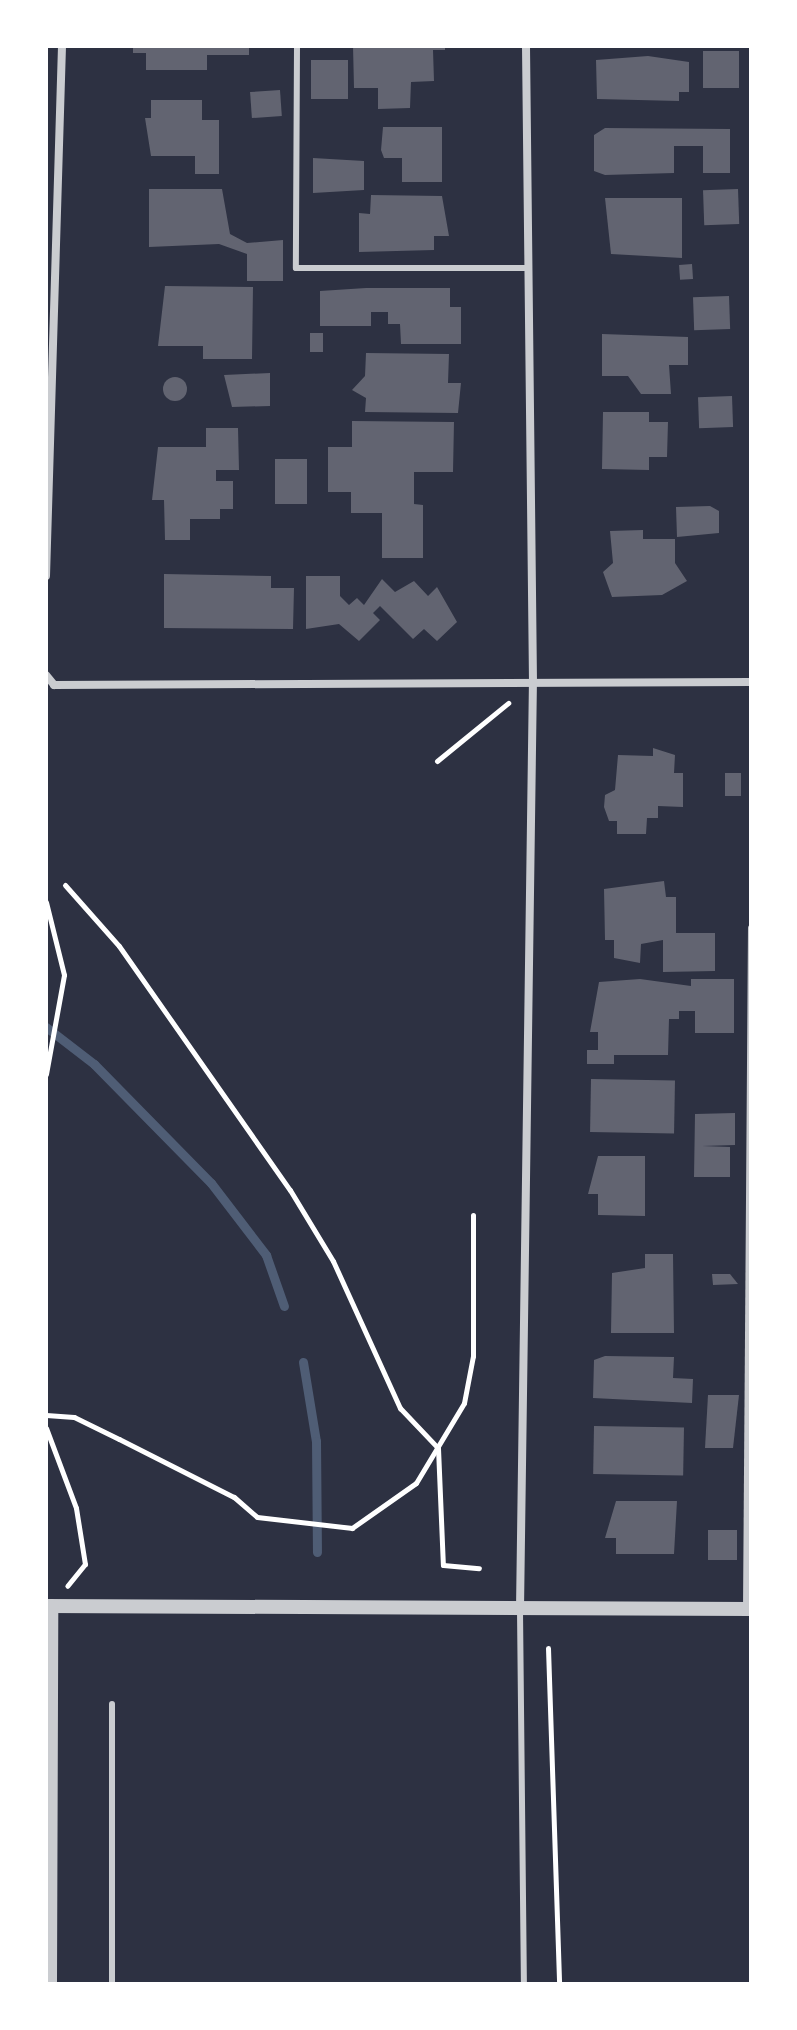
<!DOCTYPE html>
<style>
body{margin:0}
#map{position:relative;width:797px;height:2030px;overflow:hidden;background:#2d3142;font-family:"DM Sans",sans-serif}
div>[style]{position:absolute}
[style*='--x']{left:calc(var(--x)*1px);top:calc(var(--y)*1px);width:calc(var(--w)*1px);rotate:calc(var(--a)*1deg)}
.stream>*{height:9px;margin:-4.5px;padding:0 4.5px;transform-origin:4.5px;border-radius:4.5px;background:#4f5d75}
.building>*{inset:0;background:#626471;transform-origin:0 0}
.round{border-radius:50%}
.path>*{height:5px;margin:-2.5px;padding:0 2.5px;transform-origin:2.5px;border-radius:2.5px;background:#fff}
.service>*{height:6px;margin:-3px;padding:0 3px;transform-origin:3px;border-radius:3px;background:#caccd0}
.minor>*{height:8px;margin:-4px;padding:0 4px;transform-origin:4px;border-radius:4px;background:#caccd0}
.tertiary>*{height:14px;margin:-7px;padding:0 7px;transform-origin:7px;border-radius:7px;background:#caccd0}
span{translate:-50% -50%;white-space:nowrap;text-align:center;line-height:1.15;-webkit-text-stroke:8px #fff;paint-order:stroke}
.frame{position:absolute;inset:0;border:48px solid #fff;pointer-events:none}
</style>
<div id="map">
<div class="stream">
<i style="--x:46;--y:1027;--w:61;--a:37.6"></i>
<i style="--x:94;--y:1064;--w:167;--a:45.5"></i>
<i style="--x:211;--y:1183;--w:91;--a:52.6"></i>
<i style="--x:266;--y:1255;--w:54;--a:70.6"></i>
<i style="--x:303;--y:1362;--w:80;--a:80.7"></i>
<i style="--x:316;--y:1441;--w:111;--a:89.5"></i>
</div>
<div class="building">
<i style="clip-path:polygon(133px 46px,249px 46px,249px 55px,207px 55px,207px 70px,146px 70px,146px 53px,133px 53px)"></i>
<i style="clip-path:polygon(353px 46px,445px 46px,445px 50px,433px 50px,434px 81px,411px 82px,410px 108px,378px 109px,378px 88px,354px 88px)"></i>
<i style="left:703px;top:51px;width:36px;height:37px"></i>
<i style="clip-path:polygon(648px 56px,689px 62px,689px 92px,679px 92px,679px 101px,597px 99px,596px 60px)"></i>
<i style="left:311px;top:60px;width:37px;height:39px"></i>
<i style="left:280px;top:90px;width:26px;height:30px;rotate:86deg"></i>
<i style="clip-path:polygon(151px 100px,202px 100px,202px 120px,219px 120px,219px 174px,195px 174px,195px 156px,151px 156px,145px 118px,151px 118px)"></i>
<i style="clip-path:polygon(383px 127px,442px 127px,442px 182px,402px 182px,402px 158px,384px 158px,381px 150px)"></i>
<i style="clip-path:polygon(605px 128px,730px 129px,730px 173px,703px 173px,703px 146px,674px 146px,674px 173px,605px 175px,594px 171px,594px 135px)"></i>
<i style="clip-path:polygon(313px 158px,364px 161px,364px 190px,313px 193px)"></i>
<i style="clip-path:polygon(149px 189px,222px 189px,230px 234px,247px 243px,283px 240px,283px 281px,247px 281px,247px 254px,219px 244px,149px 247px)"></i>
<i style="left:738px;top:189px;width:35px;height:35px;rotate:88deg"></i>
<i style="clip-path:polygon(371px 195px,442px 196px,449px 236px,434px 236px,434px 250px,359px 252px,359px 213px,370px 214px)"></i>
<i style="clip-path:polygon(605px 198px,682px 198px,682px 258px,611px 254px)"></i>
<i style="left:692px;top:264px;width:15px;height:13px;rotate:86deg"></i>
<i style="clip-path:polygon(165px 286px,253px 287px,252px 359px,203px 359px,203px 346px,158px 346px)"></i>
<i style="clip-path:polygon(366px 288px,450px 288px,450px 307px,461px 307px,461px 344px,401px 344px,400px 324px,388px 324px,388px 312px,371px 312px,371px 326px,320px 326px,320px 291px)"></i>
<i style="left:729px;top:296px;width:33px;height:36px;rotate:88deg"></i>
<i style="left:310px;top:333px;width:13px;height:19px"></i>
<i style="clip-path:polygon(602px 334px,688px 337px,688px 365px,669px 365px,671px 394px,641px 394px,628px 376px,602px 376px)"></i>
<i style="clip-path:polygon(366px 353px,449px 354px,448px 383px,461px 383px,458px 413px,365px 412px,366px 398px,352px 390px,365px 376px)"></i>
<i style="clip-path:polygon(270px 373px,270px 406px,232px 407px,224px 375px)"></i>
<i class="round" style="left:163px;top:377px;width:24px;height:24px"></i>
<i style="left:732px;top:396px;width:31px;height:34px;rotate:88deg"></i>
<i style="clip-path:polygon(603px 412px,649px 412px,649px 422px,668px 422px,667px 457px,649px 457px,649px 470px,602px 469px)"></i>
<i style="clip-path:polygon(352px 421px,454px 422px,453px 472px,414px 472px,414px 504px,423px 505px,423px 558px,382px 558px,382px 513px,351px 513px,351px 492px,328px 492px,328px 447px,352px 447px)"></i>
<i style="clip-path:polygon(206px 428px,238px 428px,239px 470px,216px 470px,216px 481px,233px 481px,233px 509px,220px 509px,220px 519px,190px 519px,190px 540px,165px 540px,164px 500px,152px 500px,158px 447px,206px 447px)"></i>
<i style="left:275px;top:459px;width:32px;height:45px"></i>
<i style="clip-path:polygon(710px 506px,719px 511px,719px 533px,677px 537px,676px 507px)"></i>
<i style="clip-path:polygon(643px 530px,643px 539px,675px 539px,675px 563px,687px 581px,662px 595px,612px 597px,603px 572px,613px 563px,610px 531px)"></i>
<i style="clip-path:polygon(164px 574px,271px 576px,271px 588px,294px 588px,293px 629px,164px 628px)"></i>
<i style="clip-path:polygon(306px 576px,340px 576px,340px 596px,349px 605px,357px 598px,364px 605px,382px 579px,395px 592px,414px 581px,428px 596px,437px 587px,457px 622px,437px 641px,424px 629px,413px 639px,380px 606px,373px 613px,380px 620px,359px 641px,339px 624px,306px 629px)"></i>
<i style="clip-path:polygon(653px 748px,675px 755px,674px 773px,683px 773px,683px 807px,658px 806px,658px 818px,647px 818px,646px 834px,617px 834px,617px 821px,609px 821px,604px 807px,605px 795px,615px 790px,618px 755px,653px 756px)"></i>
<i style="left:725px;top:773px;width:16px;height:23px"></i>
<i style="clip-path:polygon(664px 881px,666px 897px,676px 897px,676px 933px,715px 933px,715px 971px,663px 972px,663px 940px,641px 944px,640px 963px,614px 958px,614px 940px,605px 940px,604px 889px)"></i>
<i style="clip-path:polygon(640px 979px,691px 986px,691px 979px,734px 979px,734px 1033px,695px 1033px,695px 1011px,679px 1011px,679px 1019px,669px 1019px,668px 1055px,614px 1055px,614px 1064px,587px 1064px,587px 1050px,598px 1050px,598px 1032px,590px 1032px,599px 982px)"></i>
<i style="left:591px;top:1079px;width:84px;height:53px;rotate:1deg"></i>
<i style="clip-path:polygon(735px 1113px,735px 1145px,702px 1146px,730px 1147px,730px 1177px,694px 1177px,695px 1114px)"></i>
<i style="clip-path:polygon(598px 1156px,645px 1156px,645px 1216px,598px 1215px,598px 1194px,588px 1194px)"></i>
<i style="clip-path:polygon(645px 1254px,673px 1254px,674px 1333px,611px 1333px,612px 1273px,645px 1268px)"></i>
<i style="clip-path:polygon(712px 1274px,730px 1274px,738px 1284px,713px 1285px)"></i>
<i style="clip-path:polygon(605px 1356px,674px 1357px,673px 1378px,693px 1379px,692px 1403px,593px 1398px,594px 1360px)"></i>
<i style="clip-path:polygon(708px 1395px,739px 1395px,733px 1448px,705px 1448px)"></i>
<i style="left:594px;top:1426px;width:90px;height:48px;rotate:1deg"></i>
<i style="clip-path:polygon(616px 1501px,677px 1501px,674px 1554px,616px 1554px,616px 1538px,605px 1538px)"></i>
<i style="left:708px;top:1530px;width:29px;height:30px"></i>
</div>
<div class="path">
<i style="--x:437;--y:761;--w:92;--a:-39.2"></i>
<i style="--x:65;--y:885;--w:81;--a:48.5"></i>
<i style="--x:119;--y:946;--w:298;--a:55"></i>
<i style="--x:290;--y:1190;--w:83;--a:58.8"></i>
<i style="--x:333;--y:1261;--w:162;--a:65.5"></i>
<i style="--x:400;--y:1408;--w:55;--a:46.5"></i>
<i style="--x:438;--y:1448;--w:117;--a:87.6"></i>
<i style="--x:443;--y:1565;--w:36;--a:5"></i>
<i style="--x:46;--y:902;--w:75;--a:76.1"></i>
<i style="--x:64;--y:975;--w:101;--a:100.3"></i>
<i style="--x:46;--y:1415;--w:28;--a:4"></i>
<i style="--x:74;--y:1417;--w:50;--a:26.1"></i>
<i style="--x:119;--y:1439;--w:129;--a:26.8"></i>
<i style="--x:234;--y:1497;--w:30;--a:41"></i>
<i style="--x:257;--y:1517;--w:96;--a:6.6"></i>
<i style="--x:352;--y:1528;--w:78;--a:-35.1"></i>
<i style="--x:416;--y:1483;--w:93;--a:-59"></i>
<i style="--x:464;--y:1403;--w:48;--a:-79.2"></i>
<i style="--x:473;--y:1356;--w:141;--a:-90"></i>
<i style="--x:46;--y:1428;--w:85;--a:69.4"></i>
<i style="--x:76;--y:1508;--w:57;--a:80.9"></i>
<i style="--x:85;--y:1564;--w:28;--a:129"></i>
<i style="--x:548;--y:1648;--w:336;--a:88.1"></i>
</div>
<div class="service">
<i style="--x:297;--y:46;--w:222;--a:90.3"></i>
<i style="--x:296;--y:268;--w:232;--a:0"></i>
<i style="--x:746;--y:1609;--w:681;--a:-89.58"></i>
<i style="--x:520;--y:1611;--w:373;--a:89.4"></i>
<i style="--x:112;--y:1704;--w:280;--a:90"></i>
</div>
<div class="minor">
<i style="--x:46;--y:576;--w:530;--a:-88.27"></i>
<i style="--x:46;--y:675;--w:13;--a:51"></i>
<i style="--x:54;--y:685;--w:697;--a:-0.25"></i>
<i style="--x:520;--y:1609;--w:926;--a:-89.2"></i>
<i style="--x:533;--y:683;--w:637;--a:-90.63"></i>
</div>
<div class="tertiary">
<i style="--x:46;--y:1606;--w:705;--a:0.24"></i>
<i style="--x:50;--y:1984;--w:378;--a:-89.8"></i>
</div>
<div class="frame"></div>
</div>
